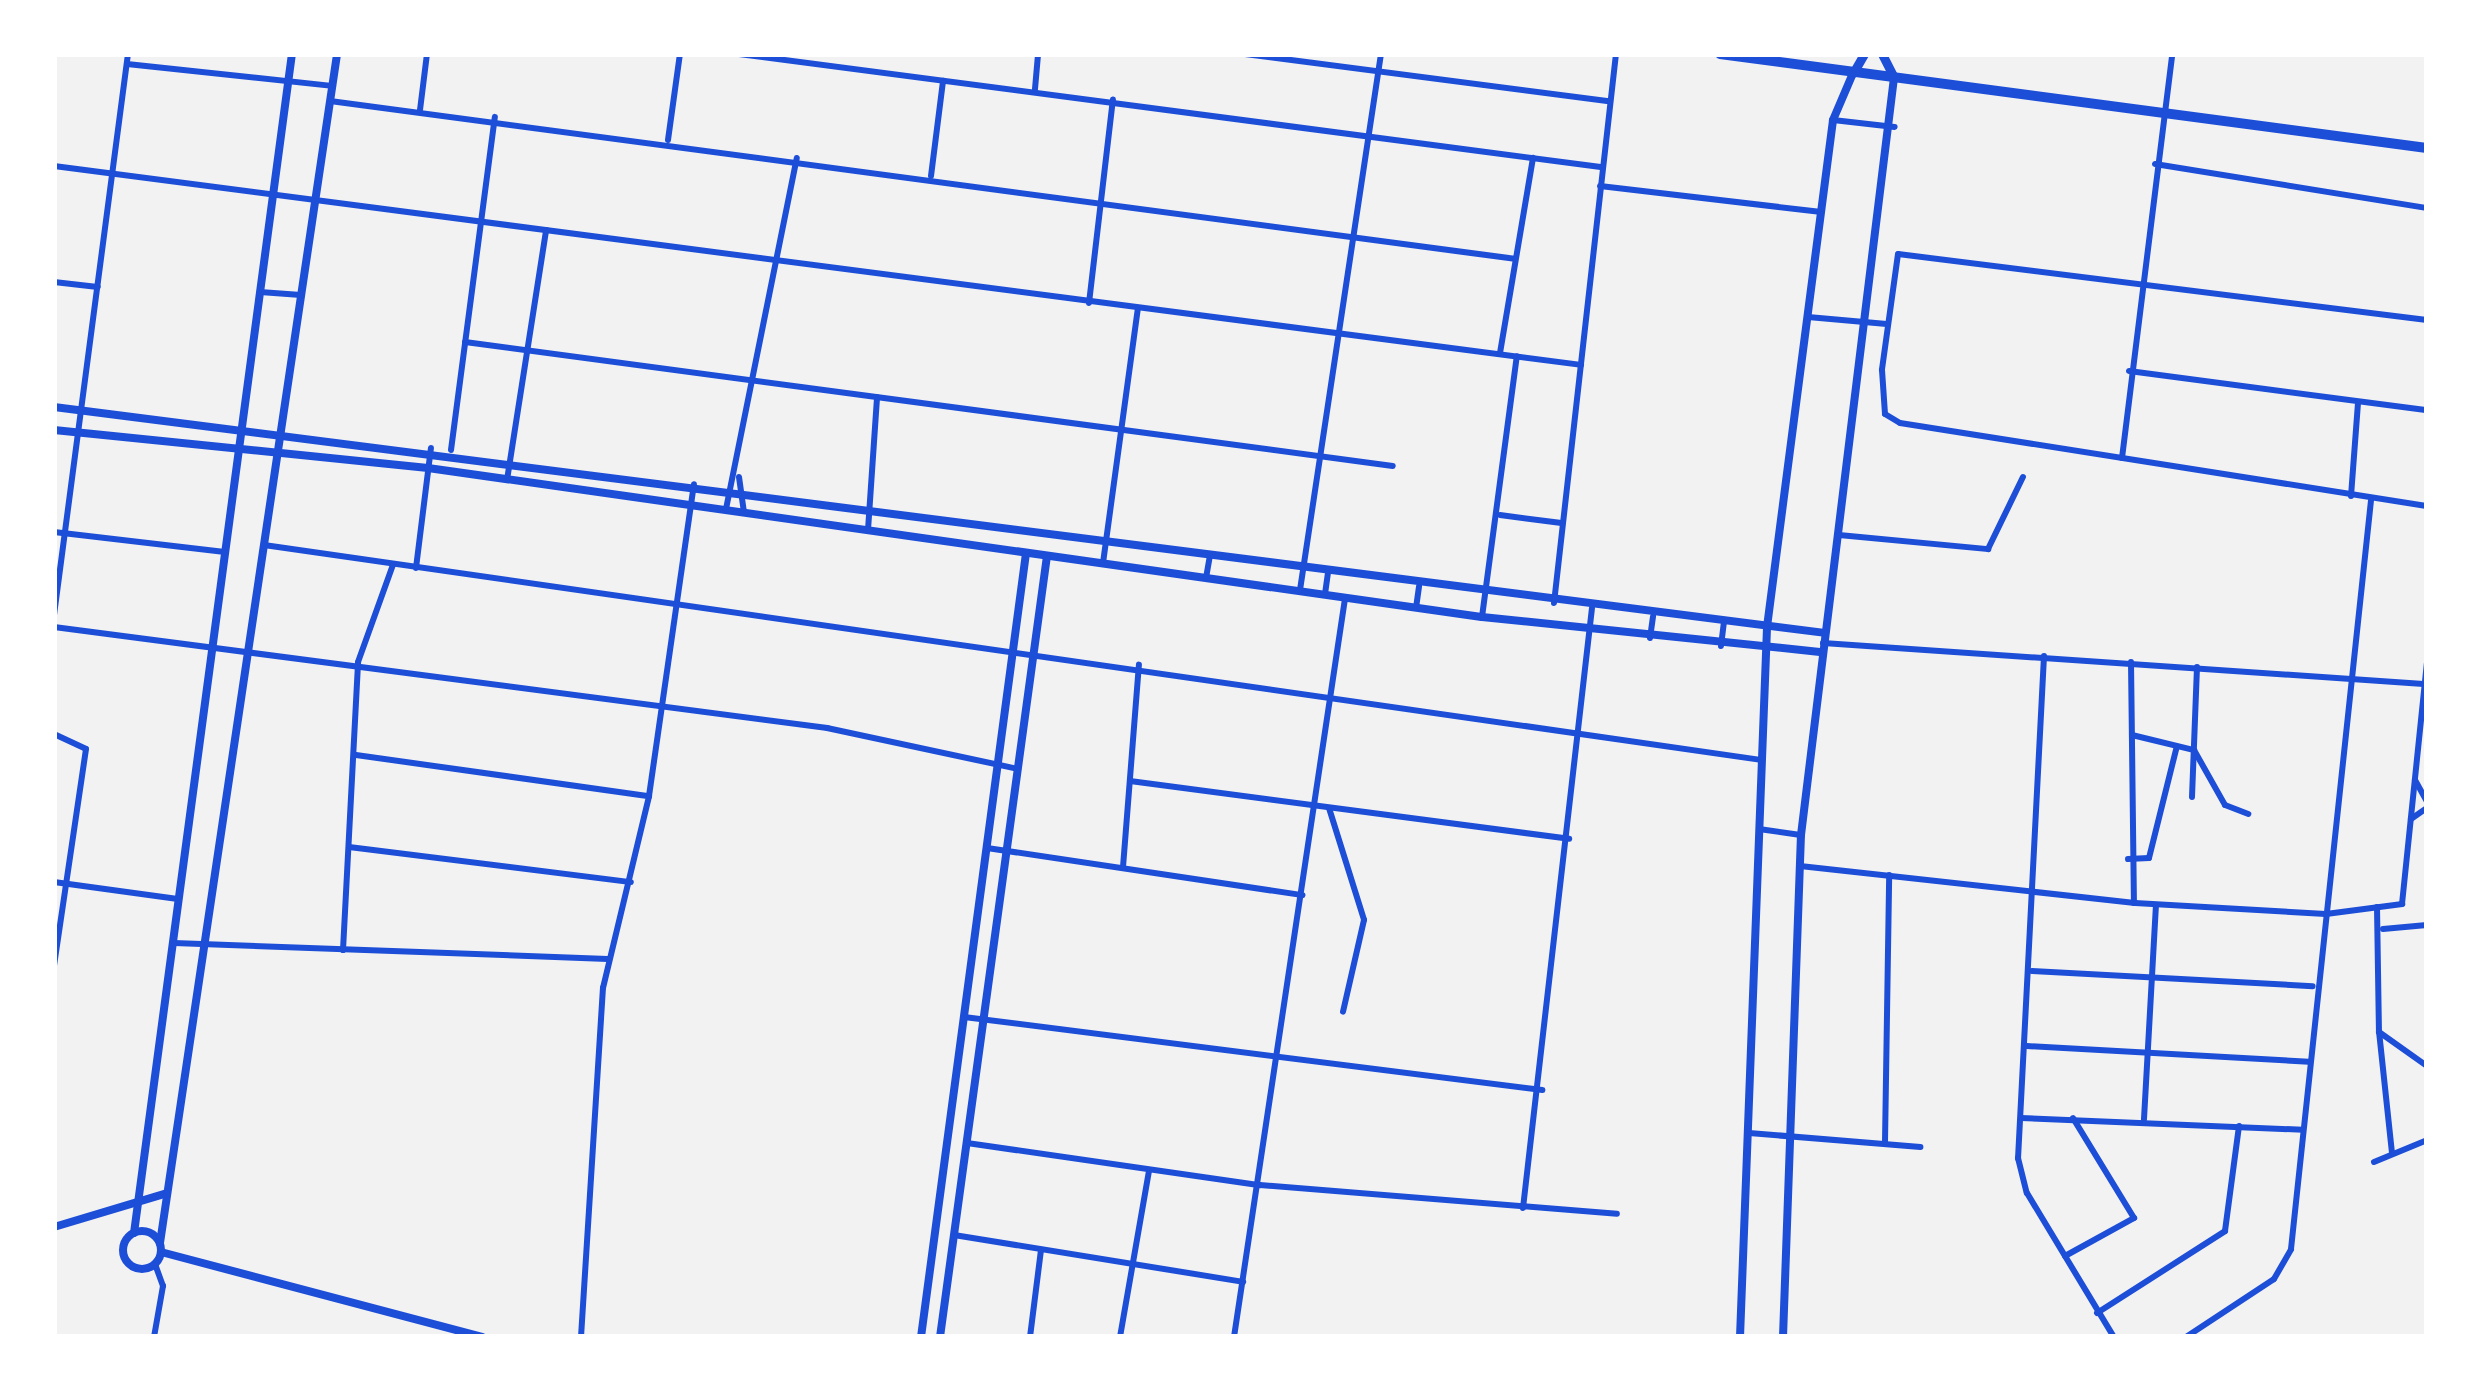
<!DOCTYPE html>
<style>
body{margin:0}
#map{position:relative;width:2481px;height:1391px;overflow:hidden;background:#f2f2f2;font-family:Karla,sans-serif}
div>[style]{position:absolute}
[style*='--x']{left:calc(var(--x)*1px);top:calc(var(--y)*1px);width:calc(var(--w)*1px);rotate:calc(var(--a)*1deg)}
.minor>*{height:6px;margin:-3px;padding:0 3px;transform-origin:3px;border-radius:3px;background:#1d4ed8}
.tertiary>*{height:8px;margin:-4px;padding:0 4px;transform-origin:4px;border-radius:4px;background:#1d4ed8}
.tertiary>.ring{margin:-4px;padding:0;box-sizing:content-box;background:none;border:8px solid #1d4ed8;border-radius:50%}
.secondary>*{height:9px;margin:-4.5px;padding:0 4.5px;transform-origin:4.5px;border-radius:4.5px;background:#1d4ed8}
.trunk>*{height:10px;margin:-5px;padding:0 5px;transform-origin:5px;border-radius:5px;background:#1d4ed8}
span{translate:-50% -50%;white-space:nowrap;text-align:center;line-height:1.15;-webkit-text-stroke:9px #fff;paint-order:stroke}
.frame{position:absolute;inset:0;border:57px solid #fff;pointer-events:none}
</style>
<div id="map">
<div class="minor">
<i style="--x:739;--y:54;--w:869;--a:7.47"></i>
<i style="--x:1245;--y:54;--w:367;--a:7.4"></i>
<i style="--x:127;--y:64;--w:206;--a:6.1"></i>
<i style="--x:1035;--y:89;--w:35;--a:-85"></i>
<i style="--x:330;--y:101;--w:1195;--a:7.59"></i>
<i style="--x:420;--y:110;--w:56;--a:-82.9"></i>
<i style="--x:1833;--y:120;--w:62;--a:6.4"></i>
<i style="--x:668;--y:140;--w:87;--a:-82.1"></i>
<i style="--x:2155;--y:164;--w:276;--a:9.2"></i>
<i style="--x:54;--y:166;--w:1540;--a:7.42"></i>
<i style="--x:931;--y:176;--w:96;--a:-82.8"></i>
<i style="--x:1600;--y:186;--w:223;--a:6.7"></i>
<i style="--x:54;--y:282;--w:44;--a:6.5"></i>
<i style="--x:260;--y:292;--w:41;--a:4.2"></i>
<i style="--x:1089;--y:303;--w:205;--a:-83.3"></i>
<i style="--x:1808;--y:317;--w:79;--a:5.1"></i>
<i style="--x:2427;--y:320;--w:533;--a:-172.89"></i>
<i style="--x:1898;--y:254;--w:117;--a:97.9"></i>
<i style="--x:1882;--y:370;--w:44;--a:86.1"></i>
<i style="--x:1885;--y:414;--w:17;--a:31"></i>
<i style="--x:1900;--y:423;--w:533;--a:8.95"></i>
<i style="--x:465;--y:342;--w:936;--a:7.61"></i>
<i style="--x:1500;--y:353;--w:198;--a:-80.4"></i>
<i style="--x:2129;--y:371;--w:301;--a:7.5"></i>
<i style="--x:451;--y:450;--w:336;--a:-82.5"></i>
<i style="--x:2122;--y:458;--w:407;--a:-82.9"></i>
<i style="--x:739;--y:477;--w:35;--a:82"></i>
<i style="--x:507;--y:480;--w:253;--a:-81.1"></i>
<i style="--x:2351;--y:496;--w:94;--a:-85.7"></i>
<i style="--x:726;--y:509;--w:358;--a:-78.6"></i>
<i style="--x:1500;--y:515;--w:62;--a:7.5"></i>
<i style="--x:868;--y:530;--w:133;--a:-86.1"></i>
<i style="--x:54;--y:532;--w:172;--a:6.7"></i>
<i style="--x:1839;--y:535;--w:150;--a:5.4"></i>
<i style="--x:1988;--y:549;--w:80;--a:-64.1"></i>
<i style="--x:264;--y:545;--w:1512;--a:8.17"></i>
<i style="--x:1103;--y:563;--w:256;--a:-82.2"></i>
<i style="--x:416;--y:568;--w:121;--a:-82.9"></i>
<i style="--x:1206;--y:578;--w:22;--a:-80"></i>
<i style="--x:1300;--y:590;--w:542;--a:-81.41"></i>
<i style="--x:1325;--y:594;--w:21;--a:-82"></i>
<i style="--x:1554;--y:603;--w:552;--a:-83.56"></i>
<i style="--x:1416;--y:608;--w:22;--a:-82"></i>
<i style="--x:54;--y:615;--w:566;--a:-82.49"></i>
<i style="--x:1482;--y:617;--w:263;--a:-82.4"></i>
<i style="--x:54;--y:627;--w:780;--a:7.44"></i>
<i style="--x:827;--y:728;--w:195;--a:12.1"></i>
<i style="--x:1650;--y:638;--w:22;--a:-82"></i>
<i style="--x:1823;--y:643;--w:602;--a:3.9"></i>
<i style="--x:1721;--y:646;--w:23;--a:-83"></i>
<i style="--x:2044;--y:656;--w:503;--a:92.96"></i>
<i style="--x:2018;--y:1158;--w:36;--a:76"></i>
<i style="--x:2027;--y:1193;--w:168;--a:58.9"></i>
<i style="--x:2131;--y:662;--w:241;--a:89.3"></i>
<i style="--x:54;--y:734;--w:35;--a:25"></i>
<i style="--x:86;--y:749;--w:220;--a:98.4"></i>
<i style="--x:2132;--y:735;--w:64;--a:13.6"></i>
<i style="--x:2194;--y:750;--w:63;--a:60.6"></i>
<i style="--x:2225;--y:805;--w:25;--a:21"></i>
<i style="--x:356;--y:755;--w:296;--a:8"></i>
<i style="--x:2415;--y:780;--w:25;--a:61"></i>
<i style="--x:1130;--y:781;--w:443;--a:7.5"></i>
<i style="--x:2192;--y:797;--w:130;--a:-87.8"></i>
<i style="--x:1329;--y:808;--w:117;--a:72.6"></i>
<i style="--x:1364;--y:920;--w:94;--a:102.9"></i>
<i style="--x:2411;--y:819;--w:19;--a:-35"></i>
<i style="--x:1759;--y:829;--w:42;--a:8.1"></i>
<i style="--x:349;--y:847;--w:284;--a:7.1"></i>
<i style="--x:987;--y:848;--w:319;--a:8.5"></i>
<i style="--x:2128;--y:859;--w:21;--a:-3"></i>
<i style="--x:2149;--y:858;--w:115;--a:-76"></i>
<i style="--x:1800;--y:866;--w:337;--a:6.3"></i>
<i style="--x:2135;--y:903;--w:191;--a:3.3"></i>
<i style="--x:2326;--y:914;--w:77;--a:-7.5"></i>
<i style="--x:2402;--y:904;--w:242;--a:-84.1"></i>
<i style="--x:1123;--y:867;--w:203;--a:-85.5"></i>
<i style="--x:54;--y:882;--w:125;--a:7.8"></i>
<i style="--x:2377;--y:907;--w:125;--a:89.1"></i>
<i style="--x:2383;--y:929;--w:44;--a:-5.2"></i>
<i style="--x:174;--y:943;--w:434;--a:2.1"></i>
<i style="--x:343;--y:950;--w:288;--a:-87"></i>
<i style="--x:358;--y:662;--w:103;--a:-70.2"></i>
<i style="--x:2032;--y:971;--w:281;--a:3.1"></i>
<i style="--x:964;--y:1017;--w:583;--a:7.2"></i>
<i style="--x:2027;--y:1046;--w:282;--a:3.2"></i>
<i style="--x:2021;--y:1118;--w:282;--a:2.4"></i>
<i style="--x:2144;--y:1119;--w:214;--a:-86.8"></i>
<i style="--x:1749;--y:1133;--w:172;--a:4.7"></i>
<i style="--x:1885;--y:1142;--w:267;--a:-89.1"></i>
<i style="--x:967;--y:1143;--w:296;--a:8.2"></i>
<i style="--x:1260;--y:1185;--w:358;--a:4.6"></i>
<i style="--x:2392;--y:1153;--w:122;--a:-96.1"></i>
<i style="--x:2379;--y:1032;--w:59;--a:35.3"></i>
<i style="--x:2374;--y:1162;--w:57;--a:-22.5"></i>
<i style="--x:1523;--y:1208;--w:604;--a:-83.44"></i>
<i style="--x:954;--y:1235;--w:293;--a:9.2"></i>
<i style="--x:2065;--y:1256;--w:79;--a:-28.8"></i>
<i style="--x:2134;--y:1218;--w:117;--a:-121.4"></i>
<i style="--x:2097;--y:1313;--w:152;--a:-32.6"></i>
<i style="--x:2225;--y:1231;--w:106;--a:-82.4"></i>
<i style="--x:154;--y:1337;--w:52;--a:-80"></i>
<i style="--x:163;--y:1286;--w:23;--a:-110"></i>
<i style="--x:581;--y:1337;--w:350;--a:-86.4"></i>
<i style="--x:603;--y:988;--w:197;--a:-76.5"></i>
<i style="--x:649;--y:796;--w:315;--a:-81.8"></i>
<i style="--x:1030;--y:1337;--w:88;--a:-82.8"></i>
<i style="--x:1120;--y:1337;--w:169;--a:-80.1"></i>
<i style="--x:1234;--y:1337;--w:746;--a:-81.45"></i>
<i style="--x:2186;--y:1337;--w:105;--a:-33.4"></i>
<i style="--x:2274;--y:1279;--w:34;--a:-60"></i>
<i style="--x:2291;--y:1249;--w:753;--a:-83.9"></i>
</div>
<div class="tertiary">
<i style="--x:54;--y:407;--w:1785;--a:7.27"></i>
<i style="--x:54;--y:430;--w:376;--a:5.8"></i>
<i style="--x:428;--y:468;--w:1064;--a:8.05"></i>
<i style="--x:1482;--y:617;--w:342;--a:5.9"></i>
<i style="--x:54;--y:1227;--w:118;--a:-16.7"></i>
<i class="ring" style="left:123px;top:1231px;width:30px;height:30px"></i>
<i style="--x:134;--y:1233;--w:1190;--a:-82.37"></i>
<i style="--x:160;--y:1243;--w:1202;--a:-81.53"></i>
<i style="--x:161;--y:1252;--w:332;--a:14.8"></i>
<i style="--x:921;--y:1337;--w:791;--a:-82.37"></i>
<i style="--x:940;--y:1337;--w:788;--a:-82.2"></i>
<i style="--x:1740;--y:1337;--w:711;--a:-87.82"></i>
<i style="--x:1767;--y:627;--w:511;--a:-82.58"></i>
<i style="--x:1833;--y:120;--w:51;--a:-66.9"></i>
<i style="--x:1783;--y:1337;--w:502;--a:-87.95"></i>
<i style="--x:1801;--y:835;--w:763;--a:-83"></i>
</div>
<div class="secondary">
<i style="--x:1882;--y:54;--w:27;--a:63"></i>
<i style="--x:1853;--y:73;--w:22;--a:-60"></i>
</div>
<div class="trunk">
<i style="--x:1720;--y:54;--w:713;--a:7.57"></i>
</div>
<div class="frame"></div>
</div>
